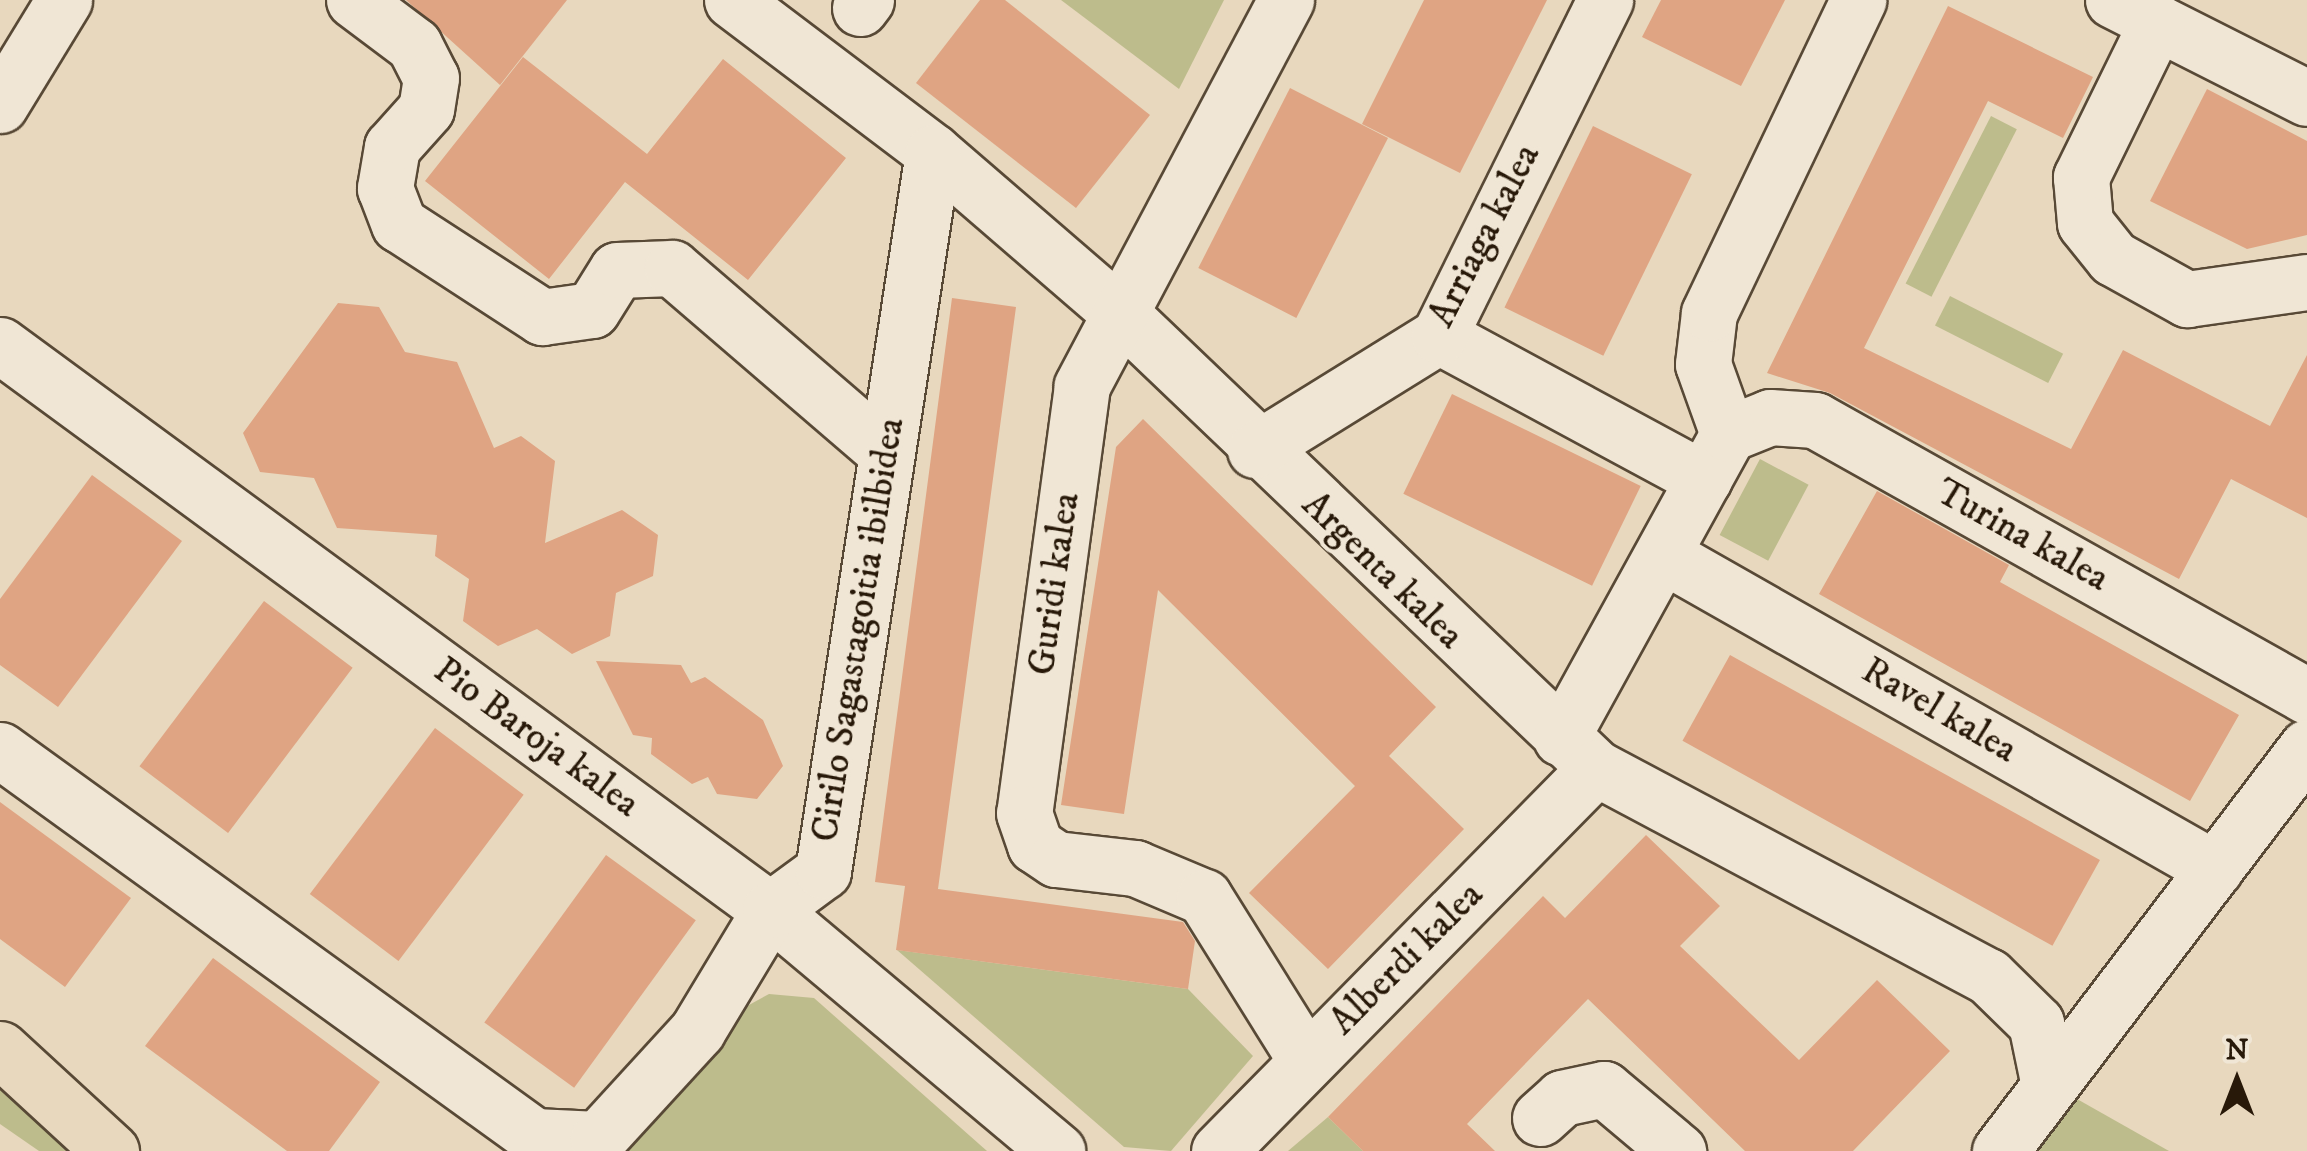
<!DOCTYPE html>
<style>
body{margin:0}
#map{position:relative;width:2307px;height:1151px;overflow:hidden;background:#e8d8be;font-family:"IM FELL DW Pica",serif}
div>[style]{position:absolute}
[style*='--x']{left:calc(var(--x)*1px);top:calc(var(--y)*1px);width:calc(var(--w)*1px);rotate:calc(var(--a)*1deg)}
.green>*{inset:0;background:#bdbc8c;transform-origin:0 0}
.building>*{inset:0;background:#dfa483;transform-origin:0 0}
.roads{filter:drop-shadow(2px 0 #584936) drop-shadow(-2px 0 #584936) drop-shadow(0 2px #584936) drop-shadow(0 -2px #584936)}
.minor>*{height:55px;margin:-27.5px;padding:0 27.5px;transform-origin:27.5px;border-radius:27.5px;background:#f0e6d5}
.major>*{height:55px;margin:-27.5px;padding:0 27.5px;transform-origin:27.5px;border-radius:27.5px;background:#e8d8be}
span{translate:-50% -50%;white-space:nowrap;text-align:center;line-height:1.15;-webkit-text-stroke:8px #f0e6d5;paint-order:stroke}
.street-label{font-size:38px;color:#281909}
.north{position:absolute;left:2187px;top:1031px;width:100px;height:100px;-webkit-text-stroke:8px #f0e6d5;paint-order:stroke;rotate:0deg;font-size:28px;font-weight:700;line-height:40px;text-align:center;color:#281909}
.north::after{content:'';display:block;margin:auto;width:35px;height:45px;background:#281909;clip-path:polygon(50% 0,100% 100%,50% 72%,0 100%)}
</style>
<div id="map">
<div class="green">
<i style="clip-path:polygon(1061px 0,1224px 0,1179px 89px)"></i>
<i style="left:1991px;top:116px;width:29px;height:188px;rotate:27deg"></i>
<i style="left:1950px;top:296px;width:127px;height:33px;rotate:27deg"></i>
<i style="left:1760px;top:459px;width:55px;height:86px;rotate:28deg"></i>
<i style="clip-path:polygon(897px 950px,1188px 989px,1253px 1056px,1171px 1151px,1124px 1147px)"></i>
<i style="clip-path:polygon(769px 994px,814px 998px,987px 1151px,616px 1151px,738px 1011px)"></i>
<i style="clip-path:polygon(0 1069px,85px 1151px,39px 1151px,0 1124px)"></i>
<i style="clip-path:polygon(2077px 1099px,2169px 1151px,2032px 1151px)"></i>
<i style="clip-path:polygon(1328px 1117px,1363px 1151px,1288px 1151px)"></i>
</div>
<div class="building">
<i style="clip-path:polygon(406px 0,567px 0,500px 85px)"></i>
<i style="clip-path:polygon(980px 0,1005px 0,1150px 115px,1076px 208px,916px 83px)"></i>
<i style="clip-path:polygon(1424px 0,1547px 0,1460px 173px,1362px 124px)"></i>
<i style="clip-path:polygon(1661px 0,1785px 0,1741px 86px,1642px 37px)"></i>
<i style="clip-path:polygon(1948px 6px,2093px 77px,2063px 138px,1988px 101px,1864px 348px,2071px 449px,2123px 350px,2270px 426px,2307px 355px,2307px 518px,2231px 479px,2179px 579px,1830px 393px,1767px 373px)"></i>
<i style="clip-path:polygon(523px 57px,647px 154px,723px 59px,846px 158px,748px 280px,625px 182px,549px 279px,425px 181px)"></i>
<i style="left:1290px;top:88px;width:110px;height:202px;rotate:27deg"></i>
<i style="clip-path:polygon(2207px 89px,2307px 141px,2307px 235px,2247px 249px,2150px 201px)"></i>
<i style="left:1593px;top:126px;width:110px;height:202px;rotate:26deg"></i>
<i style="clip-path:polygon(952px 298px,1016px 307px,938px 889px,1183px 922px,1195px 941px,1188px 989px,896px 950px,905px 886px,875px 882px)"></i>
<i style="clip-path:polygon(338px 303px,379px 307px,405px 352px,457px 362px,494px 448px,521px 436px,555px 461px,545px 543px,622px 510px,658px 535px,653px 576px,616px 593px,610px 636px,572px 654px,537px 629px,498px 646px,463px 621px,469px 579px,435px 556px,437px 535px,337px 528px,314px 478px,260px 472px,243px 433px)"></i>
<i style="left:1452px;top:394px;width:210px;height:111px;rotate:26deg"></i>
<i style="clip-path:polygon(1143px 419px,1436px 707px,1389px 756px,1464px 829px,1328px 969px,1249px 893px,1355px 786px,1158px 590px,1124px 814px,1061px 805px,1116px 447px)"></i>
<i style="clip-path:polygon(92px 475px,182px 541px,58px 707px,0 665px,0 599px)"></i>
<i style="clip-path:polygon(1877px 491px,2009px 565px,2000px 582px,2239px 715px,2190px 801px,1819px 594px)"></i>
<i style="left:264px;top:601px;width:111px;height:207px;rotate:37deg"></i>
<i style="left:1730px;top:655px;width:423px;height:98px;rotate:29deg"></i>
<i style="clip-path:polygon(596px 661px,681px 665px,691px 683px,705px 677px,763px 720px,783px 766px,757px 799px,717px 794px,708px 777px,692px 784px,651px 754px,652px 738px,633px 735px)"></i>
<i style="left:435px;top:728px;width:111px;height:208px;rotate:37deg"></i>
<i style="clip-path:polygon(0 802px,131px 898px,65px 987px,0 939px)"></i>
<i style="clip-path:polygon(1646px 835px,1720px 906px,1680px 946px,1799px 1060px,1877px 980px,1950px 1051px,1853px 1151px,1745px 1151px,1588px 999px,1467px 1124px,1495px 1151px,1363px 1151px,1328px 1117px,1543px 896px,1565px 918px)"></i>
<i style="left:606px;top:855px;width:111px;height:207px;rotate:36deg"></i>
<i style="clip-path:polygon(213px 958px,380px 1082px,329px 1151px,287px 1151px,145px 1046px)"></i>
</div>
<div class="roads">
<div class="minor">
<i style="--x:354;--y:0;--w:75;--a:36.9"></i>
<i style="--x:414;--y:45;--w:37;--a:63"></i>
<i style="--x:431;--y:78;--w:31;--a:99"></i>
<i style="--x:426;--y:109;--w:51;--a:131.8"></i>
<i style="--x:392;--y:147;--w:42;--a:99.7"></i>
<i style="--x:385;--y:188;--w:39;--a:69"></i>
<i style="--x:399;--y:224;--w:171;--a:33"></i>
<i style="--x:542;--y:317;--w:50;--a:-8"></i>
<i style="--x:592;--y:310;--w:47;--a:-58"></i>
<i style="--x:617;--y:270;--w:55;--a:-2.1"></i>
<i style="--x:672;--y:268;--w:282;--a:40.7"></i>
<i style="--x:732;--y:0;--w:252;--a:37.1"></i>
<i style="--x:933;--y:152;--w:251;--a:40.8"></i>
<i style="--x:1123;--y:316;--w:654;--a:43.7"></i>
<i style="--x:1596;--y:768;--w:444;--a:28"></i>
<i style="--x:1988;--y:976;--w:67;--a:44.4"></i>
<i style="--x:2036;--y:1023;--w:64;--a:78.3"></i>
<i style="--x:1286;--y:0;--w:437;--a:117.9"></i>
<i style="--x:1082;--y:386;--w:431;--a:97.7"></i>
<i style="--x:1024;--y:813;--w:34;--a:71"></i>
<i style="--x:1035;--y:845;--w:25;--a:34"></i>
<i style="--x:1056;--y:859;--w:80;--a:6.5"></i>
<i style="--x:1135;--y:868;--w:75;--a:22.8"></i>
<i style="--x:1204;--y:897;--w:192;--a:58"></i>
<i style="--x:2113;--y:0;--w:217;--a:26.8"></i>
<i style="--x:860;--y:8;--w:10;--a:-53"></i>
<i style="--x:2157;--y:22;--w:173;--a:116.1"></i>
<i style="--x:2081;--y:177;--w:46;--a:85"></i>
<i style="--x:2085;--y:223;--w:45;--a:51.3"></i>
<i style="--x:2113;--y:258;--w:85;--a:29"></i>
<i style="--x:2187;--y:299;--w:121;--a:-8.1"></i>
<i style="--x:0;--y:105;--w:123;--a:-58.6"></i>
<i style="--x:1439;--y:336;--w:301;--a:28.4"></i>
<i style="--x:0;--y:345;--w:955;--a:36.27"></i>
<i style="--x:770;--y:910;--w:375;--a:40"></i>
<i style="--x:1728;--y:434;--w:45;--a:-22"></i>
<i style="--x:1770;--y:417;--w:45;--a:3.8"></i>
<i style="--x:1815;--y:420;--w:564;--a:29.29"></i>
<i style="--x:1255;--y:450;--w:216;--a:-31.8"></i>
<i style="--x:1439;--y:336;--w:375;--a:-63.7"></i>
<i style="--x:1663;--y:555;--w:635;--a:29.63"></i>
<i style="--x:1561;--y:738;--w:347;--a:-61.2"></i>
<i style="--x:1728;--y:434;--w:74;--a:-109.7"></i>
<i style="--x:1703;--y:364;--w:51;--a:-83.3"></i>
<i style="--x:1709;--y:313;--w:347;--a:-64.5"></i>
<i style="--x:0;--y:750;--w:659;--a:35.86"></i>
<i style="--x:534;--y:1136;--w:64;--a:2.7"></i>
<i style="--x:598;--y:1139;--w:147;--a:-47.5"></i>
<i style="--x:697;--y:1031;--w:141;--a:-58.9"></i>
<i style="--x:770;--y:910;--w:66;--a:-36.3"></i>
<i style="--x:823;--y:871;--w:727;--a:-81.3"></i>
<i style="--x:1540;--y:1118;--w:30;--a:-42"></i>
<i style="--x:1562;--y:1098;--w:43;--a:-12.1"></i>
<i style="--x:1604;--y:1089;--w:97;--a:40"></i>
<i style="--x:1219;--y:1151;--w:537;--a:-45.45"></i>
<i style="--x:2000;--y:1151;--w:507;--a:-52.77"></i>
</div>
<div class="major">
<i style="--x:0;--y:1049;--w:151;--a:42.6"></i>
</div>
</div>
<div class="street-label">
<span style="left:1485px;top:236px;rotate:-63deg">Arriaga kalea</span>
<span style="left:2022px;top:536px;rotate:29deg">Turina kalea</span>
<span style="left:1382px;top:571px;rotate:44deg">Argenta kalea</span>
<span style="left:1055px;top:584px;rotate:-82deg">Guridi kalea</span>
<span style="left:859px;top:630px;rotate:-81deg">Cirilo Sagastagoitia ibilbidea</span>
<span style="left:1939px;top:711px;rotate:30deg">Ravel kalea</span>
<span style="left:536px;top:738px;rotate:36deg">Pio Baroja kalea</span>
<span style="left:1407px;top:959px;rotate:-45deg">Alberdi kalea</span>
</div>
<div class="north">N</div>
</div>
